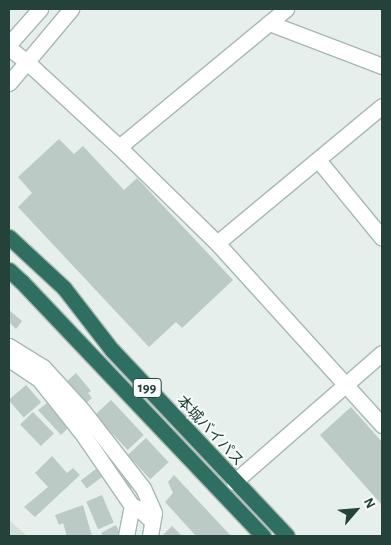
<!DOCTYPE html>
<meta charset="utf-8">
<style>
body{margin:0}
#map{position:relative;width:391px;height:545px;overflow:hidden;background:#e6efeb;font-family:"Alegreya Sans","Noto Sans JP",sans-serif}
div>[style]{position:absolute}
[style*='--x']{left:calc(var(--x)*1px);top:calc(var(--y)*1px);width:calc(var(--w)*1px);rotate:calc(var(--a)*1deg)}
.built>*{inset:0;background:#d4dfda}
.building>*{inset:0;background:#bbcac4;transform-origin:0 0}
.roads{filter:drop-shadow(1px 0 #a8b8b2) drop-shadow(-1px 0 #a8b8b2) drop-shadow(0 1px #a8b8b2) drop-shadow(0 -1px #a8b8b2)}
.minor>*{height:15px;margin:-7.5px;padding:0 7.5px;transform-origin:7.5px;border-radius:7.5px;background:#fff}
.highway>*{height:15px;margin:-7.5px;padding:0 7.5px;transform-origin:7.5px;border-radius:7.5px;background:#2f6f62}
span{translate:-50% -50%;white-space:nowrap;text-align:center;line-height:1.15;-webkit-text-stroke:4px #f7fbf9;paint-order:stroke}
.shield-label span{padding:1px 4px;background:#f7fbf9;border:1px solid;border-radius:4px;-webkit-text-stroke-width:0}
.shield-label{font-size:14px;color:#24423a;font-weight:700}
.street-label{font-size:15px;color:#24423a}
.frame{position:absolute;inset:0;border:10px solid #24423a;pointer-events:none}
.north{position:absolute;left:331px;top:485px;width:50px;height:50px;-webkit-text-stroke:4px #f7fbf9;paint-order:stroke;rotate:63deg;font-size:14px;font-weight:700;line-height:20px;text-align:center;color:#24423a}
.north::after{content:'';display:block;margin:auto;width:18px;height:22px;background:#24423a;clip-path:polygon(50% 0,100% 100%,50% 72%,0 100%)}
</style>
<div id="map">
<div class="built">
<i style="clip-path:polygon(9px 520px,27px 536px,9px 536px)"></i>
</div>
<div class="building">
<i style="clip-path:polygon(59px 139px,74px 154px,83px 146px,124px 190px,137px 178px,233px 280px,182px 328px,176px 322px,149px 347px,18px 207px,32px 193px,18px 177px)"></i>
<i style="clip-path:polygon(9px 310px,22px 321px,16px 329px,10px 323px,9px 325px)"></i>
<i style="clip-path:polygon(76px 373px,91px 391px,88px 393px,92px 398px,85px 404px,66px 382px)"></i>
<i style="left:26px;top:385px;width:23px;height:23px;rotate:49deg"></i>
<i style="left:111px;top:400px;width:48px;height:22px;rotate:47deg"></i>
<i style="clip-path:polygon(47px 403px,68px 428px,61px 435px,38px 410px)"></i>
<i style="clip-path:polygon(351px 407px,382px 442px,381px 504px,320px 435px)"></i>
<i style="left:33px;top:412px;width:30px;height:18px;rotate:46deg"></i>
<i style="left:146px;top:438px;width:33px;height:25px;rotate:47deg"></i>
<i style="clip-path:polygon(52px 456px,67px 473px,73px 468px,80px 475px,35px 517px,24px 507px,48px 487px,35px 473px)"></i>
<i style="left:96px;top:469px;width:10px;height:19px;rotate:53deg"></i>
<i style="clip-path:polygon(174px 475px,231px 536px,196px 536px,165px 502px,173px 493px,168px 482px)"></i>
<i style="clip-path:polygon(126px 477px,133px 487px,127px 490px,121px 480px)"></i>
<i style="left:102px;top:495px;width:30px;height:17px;rotate:67deg"></i>
<i style="clip-path:polygon(83px 505px,92px 536px,67px 536px,63px 523px,59px 525px,55px 515px)"></i>
<i style="clip-path:polygon(116px 525px,121px 536px,103px 536px,101px 533px)"></i>
<i style="clip-path:polygon(172px 526px,182px 536px,162px 536px)"></i>
</div>
<div class="roads">
<div class="minor">
<i style="--x:269;--y:23;--w:121;--a:20.8"></i>
<i style="--x:9;--y:44;--w:47;--a:-48.5"></i>
<i style="--x:9;--y:48;--w:23;--a:38"></i>
<i style="--x:27;--y:62;--w:125;--a:42.7"></i>
<i style="--x:119;--y:147;--w:137;--a:44.4"></i>
<i style="--x:217;--y:243;--w:246;--a:47.8"></i>
<i style="--x:9;--y:83;--w:97;--a:-50"></i>
<i style="--x:119;--y:147;--w:217;--a:-39.6"></i>
<i style="--x:319;--y:161;--w:99;--a:50.7"></i>
<i style="--x:217;--y:243;--w:214;--a:-39.7"></i>
<i style="--x:9;--y:346;--w:40;--a:32"></i>
<i style="--x:43;--y:367;--w:59;--a:47.7"></i>
<i style="--x:83;--y:411;--w:98;--a:52.1"></i>
<i style="--x:143;--y:488;--w:27;--a:66"></i>
<i style="--x:154;--y:513;--w:23;--a:100"></i>
<i style="--x:9;--y:359;--w:36;--a:34"></i>
<i style="--x:39;--y:379;--w:69;--a:51.5"></i>
<i style="--x:82;--y:433;--w:88;--a:55.6"></i>
<i style="--x:234;--y:482;--w:196;--a:-41.1"></i>
<i style="--x:126;--y:536;--w:31;--a:-79"></i>
<i style="--x:132;--y:506;--w:6;--a:18"></i>
<i style="--x:138;--y:508;--w:19;--a:43"></i>
</div>
<div class="highway">
<i style="--x:9;--y:237;--w:75;--a:42.8"></i>
<i style="--x:64;--y:288;--w:78;--a:52.3"></i>
<i style="--x:112;--y:350;--w:255;--a:46.7"></i>
<i style="--x:9;--y:270;--w:16;--a:43"></i>
<i style="--x:21;--y:281;--w:352;--a:46.5"></i>
</div>
</div>
<div class="shield-label">
<span style="left:147px;top:388px">199</span>
</div>
<div class="street-label">
<span style="left:210px;top:431px;rotate:47deg">本城バイパス</span>
</div>
<div class="frame"></div>
<div class="north">N</div>
</div>
